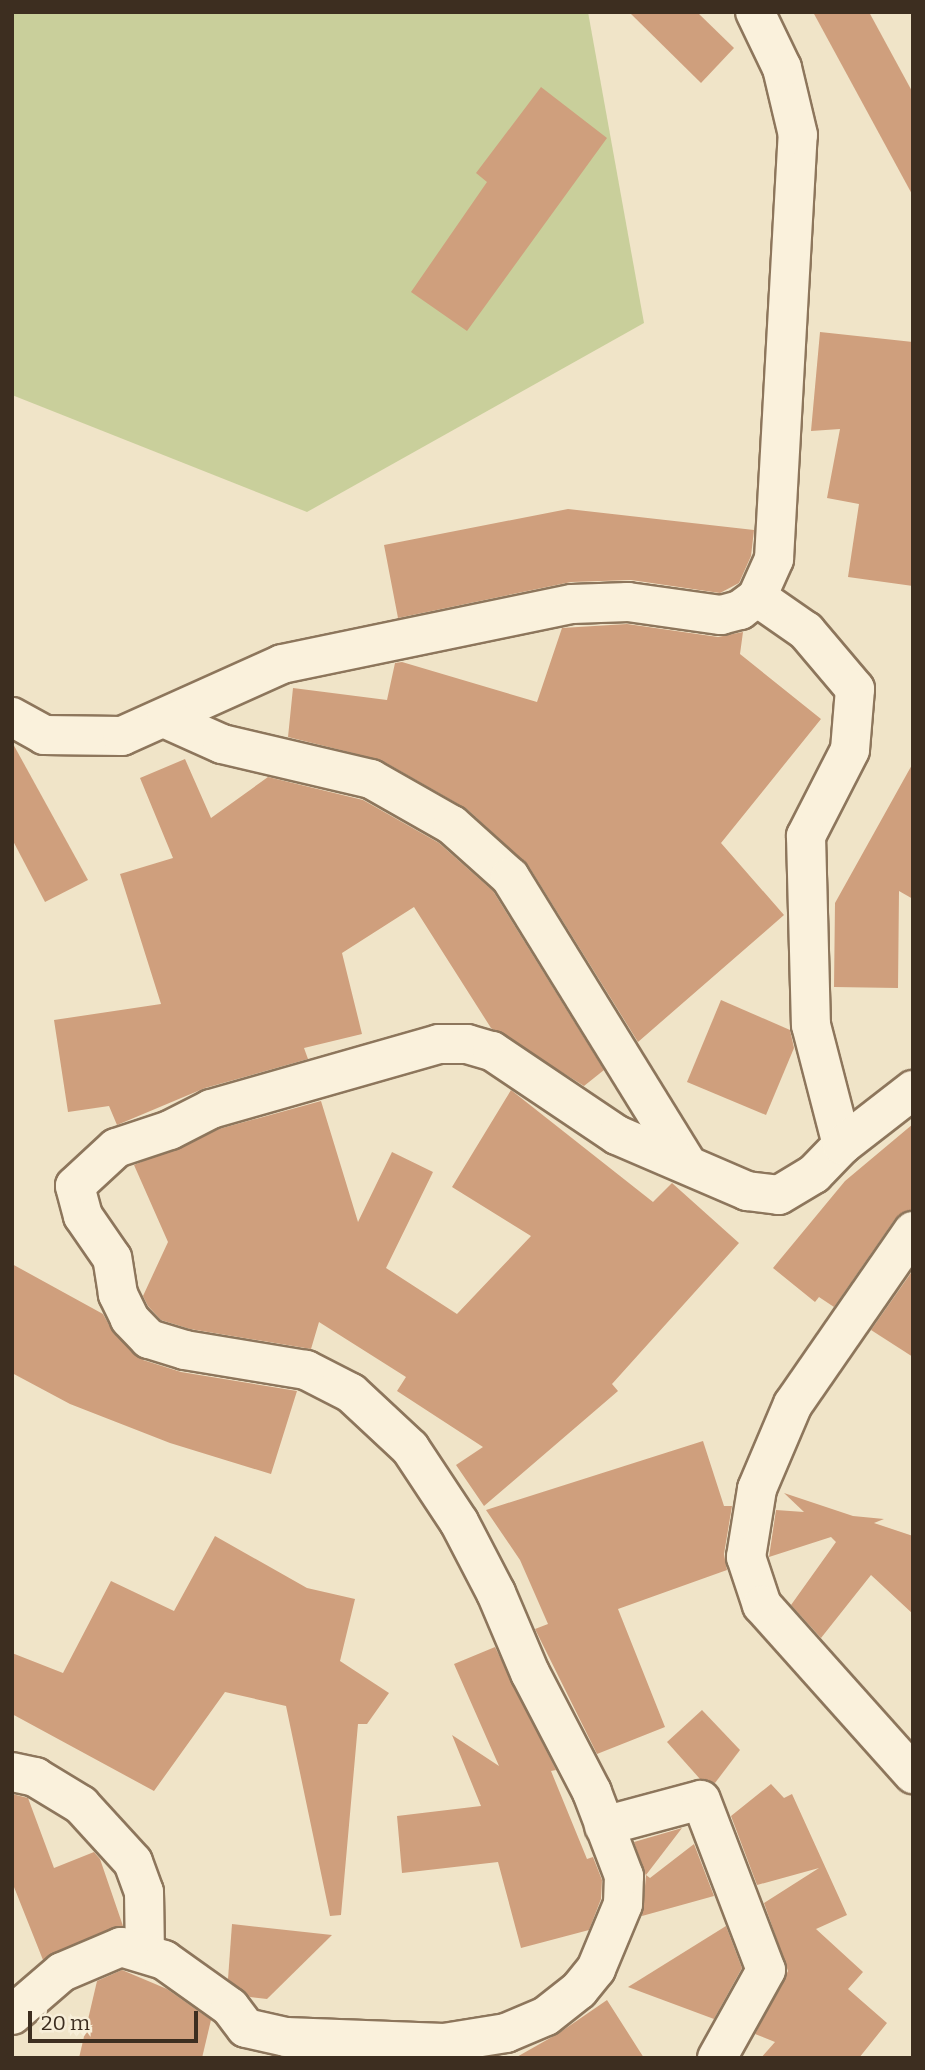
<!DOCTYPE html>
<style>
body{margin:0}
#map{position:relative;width:925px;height:2070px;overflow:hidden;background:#f0e4c8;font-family:Bitter,serif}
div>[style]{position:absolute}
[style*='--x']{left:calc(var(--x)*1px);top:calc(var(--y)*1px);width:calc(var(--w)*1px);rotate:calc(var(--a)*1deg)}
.green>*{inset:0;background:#c9cf9b}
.building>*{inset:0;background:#cf9f7d}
.roads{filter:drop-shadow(2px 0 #8d765c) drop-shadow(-2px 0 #8d765c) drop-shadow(0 2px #8d765c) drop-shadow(0 -2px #8d765c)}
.minor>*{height:38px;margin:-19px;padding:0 19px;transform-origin:19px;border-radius:19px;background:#faf1dc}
span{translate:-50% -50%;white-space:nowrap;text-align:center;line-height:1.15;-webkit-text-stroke:5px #f7eed8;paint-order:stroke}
.frame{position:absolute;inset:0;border:14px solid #3d2e20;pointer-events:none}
.scale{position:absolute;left:28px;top:2011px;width:170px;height:32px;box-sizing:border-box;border:4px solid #3d2e20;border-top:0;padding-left:9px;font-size:21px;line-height:24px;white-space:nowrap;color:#3d2e20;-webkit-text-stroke:5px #f7eed8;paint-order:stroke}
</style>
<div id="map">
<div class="green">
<i style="clip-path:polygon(12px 12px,588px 12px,644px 323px,307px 512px,12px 395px)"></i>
</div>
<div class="building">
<i style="clip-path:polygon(629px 12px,697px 12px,734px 48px,701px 83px)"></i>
<i style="clip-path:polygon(813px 12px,869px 12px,913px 93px,913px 196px)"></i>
<i style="clip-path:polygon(541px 87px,607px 138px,467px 331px,411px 292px,487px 182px,476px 173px)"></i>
<i style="clip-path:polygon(820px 332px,913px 342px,913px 586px,848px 577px,859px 504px,827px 498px,840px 429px,811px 431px)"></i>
<i style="clip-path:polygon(568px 509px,754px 530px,751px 556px,739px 583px,720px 593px,631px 580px,571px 582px,398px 618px,384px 545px)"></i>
<i style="clip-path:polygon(627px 624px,718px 637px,743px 632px,740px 654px,821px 719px,721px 843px,784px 915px,638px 1042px,528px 865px,467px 809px,381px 760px,288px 737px,293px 688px,387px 700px,395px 663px,402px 662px,537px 702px,562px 628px)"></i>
<i style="clip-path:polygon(12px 742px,88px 880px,45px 902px,12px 839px)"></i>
<i style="clip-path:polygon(185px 759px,211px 818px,268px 777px,363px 800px,439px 843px,493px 891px,604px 1070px,584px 1086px,491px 1028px,414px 907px,342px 953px,362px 1034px,304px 1048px,308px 1059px,205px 1088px,117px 1125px,109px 1106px,68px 1112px,54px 1020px,161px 1004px,120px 874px,173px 858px,140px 778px)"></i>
<i style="clip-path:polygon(913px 763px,913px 899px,899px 891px,898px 988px,834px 987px,835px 903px)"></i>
<i style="clip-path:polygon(721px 1000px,790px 1030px,794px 1048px,766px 1115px,687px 1082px)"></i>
<i style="clip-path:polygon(511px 1090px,653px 1202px,672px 1183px,739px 1243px,612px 1384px,618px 1391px,484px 1506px,456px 1465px,483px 1447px,397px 1391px,406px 1377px,319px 1322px,311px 1349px,190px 1329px,161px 1320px,148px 1306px,143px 1296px,168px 1242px,134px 1165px,219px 1129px,321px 1101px,358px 1222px,392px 1152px,433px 1172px,386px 1268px,457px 1314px,531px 1236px,452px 1187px)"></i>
<i style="clip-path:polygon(913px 1124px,913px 1209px,895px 1219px,834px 1307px,819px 1297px,815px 1302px,773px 1268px,845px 1181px)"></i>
<i style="clip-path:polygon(12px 1264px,103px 1314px,114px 1334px,143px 1360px,181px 1372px,297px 1391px,271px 1474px,170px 1443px,70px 1404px,12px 1373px)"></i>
<i style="clip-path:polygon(913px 1270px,913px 1357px,871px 1330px)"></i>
<i style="clip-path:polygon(703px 1441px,724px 1506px,732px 1506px,724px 1554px,727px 1570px,618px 1609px,665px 1727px,597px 1754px,535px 1629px,548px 1624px,520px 1560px,486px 1510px)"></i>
<i style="clip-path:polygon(784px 1493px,853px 1516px,884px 1519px,874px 1523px,913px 1536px,913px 1614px,871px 1575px,821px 1638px,791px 1605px,836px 1542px,831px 1537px,769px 1557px,776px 1510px,804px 1512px)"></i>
<i style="clip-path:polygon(215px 1536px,307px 1588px,355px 1599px,340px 1661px,389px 1693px,367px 1724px,358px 1724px,341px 1915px,330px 1916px,286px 1706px,225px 1692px,154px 1791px,12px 1714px,12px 1653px,63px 1673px,111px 1581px,174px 1611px)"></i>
<i style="clip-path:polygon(495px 1647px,556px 1770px,551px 1771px,587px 1859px,593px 1857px,602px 1880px,601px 1899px,589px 1930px,521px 1948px,498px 1862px,402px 1873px,397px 1816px,481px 1806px,452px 1735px,499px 1766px,454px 1664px)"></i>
<i style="clip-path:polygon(702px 1710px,740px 1750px,715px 1783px,700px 1779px,667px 1742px)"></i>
<i style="clip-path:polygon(771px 1784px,784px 1798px,792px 1794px,847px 1915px,816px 1929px,863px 1972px,848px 1989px,887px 2023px,859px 2058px,761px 2058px,775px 2042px,755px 2034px,788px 1971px,764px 1903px,819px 1868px,757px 1885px,731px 1816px)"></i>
<i style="clip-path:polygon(12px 1794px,28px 1798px,54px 1868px,94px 1852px,100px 1859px,123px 1926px,43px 1960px,12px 1882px)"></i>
<i style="clip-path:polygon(682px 1828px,646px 1875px,650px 1878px,694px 1844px,714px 1896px,642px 1916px,646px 1876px,634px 1842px)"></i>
<i style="clip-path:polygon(232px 1924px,332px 1935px,267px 1999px,250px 1997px,228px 1979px)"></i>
<i style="clip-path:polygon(726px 1926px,742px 1968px,714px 2019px,628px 1987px)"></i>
<i style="clip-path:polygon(122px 1970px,167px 1989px,211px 2020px,202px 2058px,79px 2058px,97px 1981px)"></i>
<i style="clip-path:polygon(607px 2000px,644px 2058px,515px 2058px,559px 2033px)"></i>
</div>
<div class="roads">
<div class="minor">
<i style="--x:757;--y:597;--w:60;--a:34.8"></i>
<i style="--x:806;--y:631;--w:76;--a:49.8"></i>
<i style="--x:855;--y:689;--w:61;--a:94.7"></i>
<i style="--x:850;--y:750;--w:97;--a:117.1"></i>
<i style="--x:806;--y:836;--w:189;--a:88.5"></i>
<i style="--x:811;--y:1025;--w:124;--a:75.5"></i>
<i style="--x:12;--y:717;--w:37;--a:29"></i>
<i style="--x:44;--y:735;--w:78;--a:0.7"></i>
<i style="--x:122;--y:736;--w:175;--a:-24.2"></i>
<i style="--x:282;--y:664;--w:296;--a:-11.7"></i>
<i style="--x:572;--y:604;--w:56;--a:-2"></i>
<i style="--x:628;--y:602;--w:94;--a:8"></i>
<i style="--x:721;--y:615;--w:20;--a:-15"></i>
<i style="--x:740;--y:610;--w:21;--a:-37"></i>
<i style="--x:757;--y:597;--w:42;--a:-65.9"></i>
<i style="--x:774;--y:559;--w:425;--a:-86.8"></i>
<i style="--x:798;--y:135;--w:69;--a:-103.4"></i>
<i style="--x:782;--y:68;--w:62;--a:-115.7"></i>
<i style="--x:166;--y:719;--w:61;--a:24.1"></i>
<i style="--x:222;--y:744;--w:153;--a:13.2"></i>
<i style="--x:371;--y:779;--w:93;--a:29.6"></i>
<i style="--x:452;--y:825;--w:78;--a:41.9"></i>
<i style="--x:510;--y:877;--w:335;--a:58.3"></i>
<i style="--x:913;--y:1231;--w:211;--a:124.7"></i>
<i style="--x:793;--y:1404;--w:92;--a:113"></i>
<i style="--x:757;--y:1489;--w:69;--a:99.2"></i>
<i style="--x:746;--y:1557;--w:51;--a:71.6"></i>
<i style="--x:762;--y:1605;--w:227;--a:48.2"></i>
<i style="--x:12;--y:1772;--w:24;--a:12"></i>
<i style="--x:35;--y:1777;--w:54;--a:31.3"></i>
<i style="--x:81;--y:1805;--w:77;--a:47.6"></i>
<i style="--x:133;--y:1862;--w:32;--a:70"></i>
<i style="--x:144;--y:1892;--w:61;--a:89.1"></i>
<i style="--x:604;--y:1826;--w:100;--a:-15"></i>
<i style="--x:701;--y:1800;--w:182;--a:69.1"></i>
<i style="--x:766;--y:1970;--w:101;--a:119.1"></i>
<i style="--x:12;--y:2015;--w:66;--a:-40.7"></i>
<i style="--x:62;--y:1972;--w:64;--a:-23"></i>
<i style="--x:121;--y:1947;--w:45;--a:16.8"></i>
<i style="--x:164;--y:1960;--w:81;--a:35.5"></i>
<i style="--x:230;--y:2007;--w:26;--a:53"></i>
<i style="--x:246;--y:2028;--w:41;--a:12.7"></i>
<i style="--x:286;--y:2037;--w:158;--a:2.2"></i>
<i style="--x:444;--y:2043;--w:63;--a:-9.2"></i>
<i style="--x:506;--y:2033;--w:43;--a:-23"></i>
<i style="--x:546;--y:2016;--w:42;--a:-38.2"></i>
<i style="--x:579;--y:1990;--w:27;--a:-51"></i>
<i style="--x:596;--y:1969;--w:70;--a:-67.4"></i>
<i style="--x:623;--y:1904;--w:28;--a:-88"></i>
<i style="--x:624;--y:1876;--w:90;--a:-110.9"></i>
<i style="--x:592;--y:1792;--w:134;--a:-117.5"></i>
<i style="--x:530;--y:1673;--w:87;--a:-113"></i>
<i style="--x:496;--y:1593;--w:80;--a:-117.5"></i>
<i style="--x:459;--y:1522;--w:89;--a:-123.5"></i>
<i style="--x:410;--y:1448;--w:81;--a:-137"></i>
<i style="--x:351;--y:1393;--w:51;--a:-152.9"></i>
<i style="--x:306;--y:1370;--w:123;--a:-170.6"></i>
<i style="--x:185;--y:1350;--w:38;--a:-163"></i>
<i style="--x:149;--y:1339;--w:28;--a:-134"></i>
<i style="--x:130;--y:1319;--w:28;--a:-116"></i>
<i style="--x:118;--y:1294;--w:36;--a:-99"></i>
<i style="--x:112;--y:1258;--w:51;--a:-124.6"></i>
<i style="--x:83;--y:1216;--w:31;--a:-105"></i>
<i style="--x:75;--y:1186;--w:56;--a:-42.8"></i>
<i style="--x:116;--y:1148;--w:57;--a:-18.4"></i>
<i style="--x:170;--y:1130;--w:46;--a:-27.1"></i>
<i style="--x:211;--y:1109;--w:237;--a:-15.9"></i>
<i style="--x:439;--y:1044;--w:28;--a:0"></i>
<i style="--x:467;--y:1044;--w:26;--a:16"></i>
<i style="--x:492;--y:1051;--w:151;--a:33.9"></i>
<i style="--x:617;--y:1135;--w:142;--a:23.3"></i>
<i style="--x:747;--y:1191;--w:32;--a:7"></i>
<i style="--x:779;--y:1195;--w:41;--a:-31"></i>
<i style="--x:814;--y:1174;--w:40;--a:-46"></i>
<i style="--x:842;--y:1145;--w:90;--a:-37.8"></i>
</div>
</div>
<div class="frame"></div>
<div class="scale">20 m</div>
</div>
